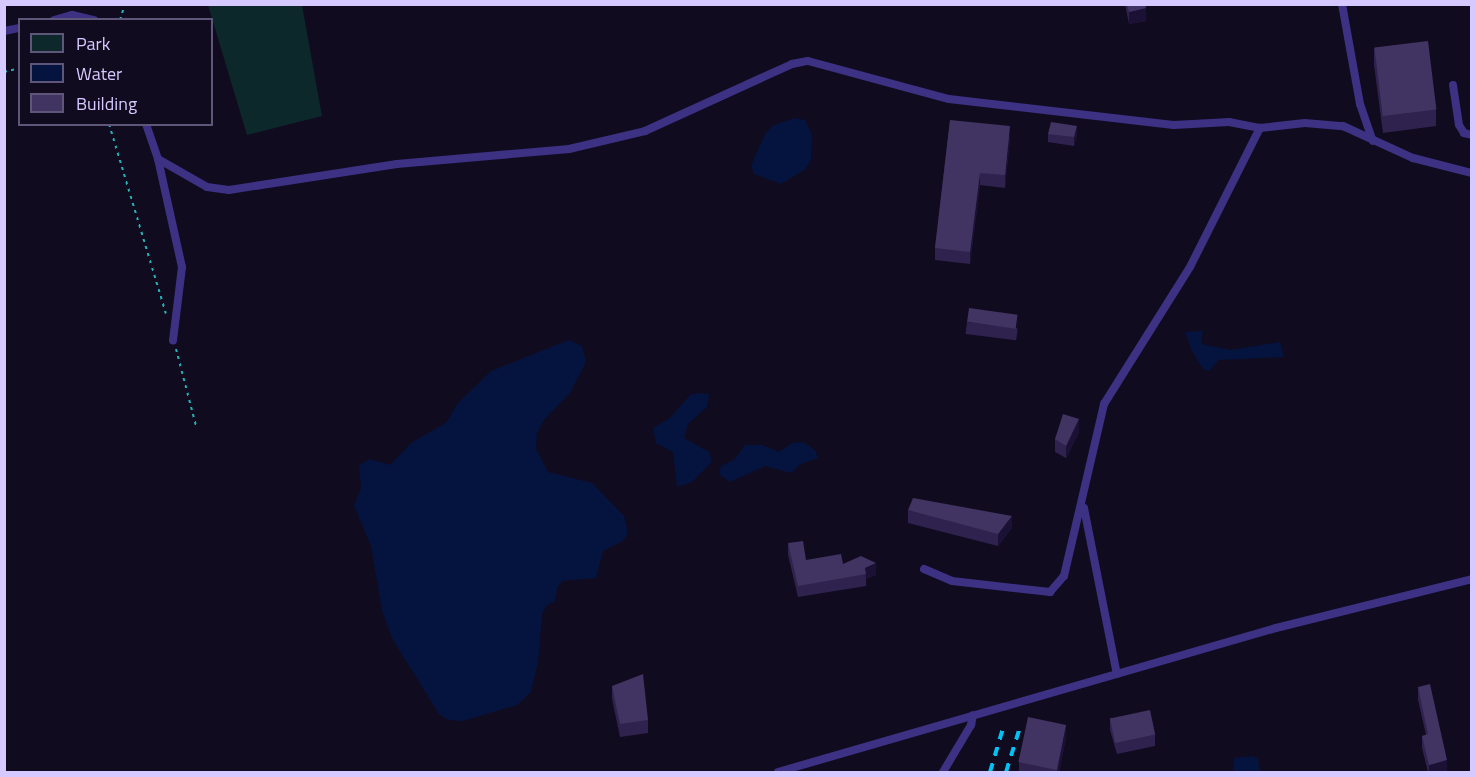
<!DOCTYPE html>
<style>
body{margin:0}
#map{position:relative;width:1476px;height:777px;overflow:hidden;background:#100b1f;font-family:"Titillium Web",sans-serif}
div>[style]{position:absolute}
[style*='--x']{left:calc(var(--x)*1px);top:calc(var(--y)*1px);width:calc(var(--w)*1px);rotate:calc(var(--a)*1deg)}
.green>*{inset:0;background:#0d282a}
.water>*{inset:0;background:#05143e}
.path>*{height:2px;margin-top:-1px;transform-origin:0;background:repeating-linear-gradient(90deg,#23b2b9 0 3px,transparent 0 7.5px)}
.service>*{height:8px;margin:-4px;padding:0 4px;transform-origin:4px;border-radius:4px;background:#3d3183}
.rail>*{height:4px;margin-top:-2px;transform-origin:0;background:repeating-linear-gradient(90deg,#00c2f4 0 9px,transparent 0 17px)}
.wall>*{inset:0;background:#2f224f;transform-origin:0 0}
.shaded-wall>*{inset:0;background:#1b1134}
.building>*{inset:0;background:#413462;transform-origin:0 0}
span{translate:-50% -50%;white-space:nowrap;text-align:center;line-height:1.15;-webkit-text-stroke:4.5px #100b1f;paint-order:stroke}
.frame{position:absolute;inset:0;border:6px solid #d5c9ff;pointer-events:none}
.legend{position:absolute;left:18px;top:18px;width:195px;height:108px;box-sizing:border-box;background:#100b1f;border:2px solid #5f5779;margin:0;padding:8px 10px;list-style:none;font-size:18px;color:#d5c9ff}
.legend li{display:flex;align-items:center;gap:12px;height:30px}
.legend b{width:30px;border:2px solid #5f5779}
</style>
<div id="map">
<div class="green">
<i style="clip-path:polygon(208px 5px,302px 5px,322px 116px,247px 135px)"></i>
</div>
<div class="water">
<i style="clip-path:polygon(794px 118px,805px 120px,812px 135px,811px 160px,806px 169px,781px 184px,754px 174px,751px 165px,765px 134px,772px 126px)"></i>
<i style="clip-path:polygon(1203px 331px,1201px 343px,1205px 345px,1231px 350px,1280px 342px,1284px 357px,1219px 360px,1209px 371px,1203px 369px,1192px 351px,1185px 332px)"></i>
<i style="clip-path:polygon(569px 340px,582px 346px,586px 362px,570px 393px,544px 420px,537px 433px,536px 449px,548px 472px,592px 483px,624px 516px,628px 533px,623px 541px,603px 551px,596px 578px,562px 581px,557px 588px,555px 601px,546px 606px,542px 615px,538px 662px,531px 692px,517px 705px,463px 721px,448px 720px,439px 714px,393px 640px,382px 611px,371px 546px,354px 506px,361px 488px,359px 465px,370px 459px,390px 465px,411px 443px,447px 422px,457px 404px,491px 371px)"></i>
<i style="clip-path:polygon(698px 393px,709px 394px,707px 407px,688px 424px,684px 438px,709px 452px,712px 462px,692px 482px,677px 487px,673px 452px,656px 443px,653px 428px,670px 418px,690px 395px)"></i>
<i style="clip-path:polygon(803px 442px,815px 450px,818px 458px,801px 464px,791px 473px,765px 466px,730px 482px,719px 474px,721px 466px,735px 459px,745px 445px,762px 445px,779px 452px,792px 443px)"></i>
<i style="clip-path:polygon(1253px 756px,1258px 759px,1260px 772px,1233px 772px,1234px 758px)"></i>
</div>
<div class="path">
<i style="--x:120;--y:20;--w:17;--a:-73"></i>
<i style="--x:4;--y:72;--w:16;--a:-14"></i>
<i style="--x:109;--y:124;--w:198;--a:73.3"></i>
<i style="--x:176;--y:349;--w:80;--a:75.4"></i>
</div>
<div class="service">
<i style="--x:1342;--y:4;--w:102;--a:79.8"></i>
<i style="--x:1360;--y:104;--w:39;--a:71"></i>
<i style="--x:54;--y:20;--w:19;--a:-16"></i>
<i style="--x:72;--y:15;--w:23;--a:13"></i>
<i style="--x:4;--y:31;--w:16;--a:-11"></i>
<i style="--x:1453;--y:85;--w:40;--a:81.5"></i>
<i style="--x:1459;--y:125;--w:9;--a:58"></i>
<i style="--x:1464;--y:133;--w:8;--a:14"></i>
<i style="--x:146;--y:124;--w:37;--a:71"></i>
<i style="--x:158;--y:159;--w:56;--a:29.7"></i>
<i style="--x:207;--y:187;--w:22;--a:8"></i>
<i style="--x:229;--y:190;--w:170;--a:-8.8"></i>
<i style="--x:397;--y:164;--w:173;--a:-5"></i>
<i style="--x:569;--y:149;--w:78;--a:-13.3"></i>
<i style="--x:645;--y:131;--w:162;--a:-24.5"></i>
<i style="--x:792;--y:64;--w:16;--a:-11"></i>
<i style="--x:808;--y:61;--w:146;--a:15.1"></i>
<i style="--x:949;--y:99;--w:226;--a:6.6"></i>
<i style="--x:1174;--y:125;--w:55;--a:-3.1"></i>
<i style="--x:1229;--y:122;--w:32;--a:11"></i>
<i style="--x:1260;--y:128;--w:45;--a:-6.3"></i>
<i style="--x:1305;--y:123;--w:38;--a:5"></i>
<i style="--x:1343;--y:126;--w:77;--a:24.6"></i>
<i style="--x:1413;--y:158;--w:61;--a:14.3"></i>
<i style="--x:158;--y:159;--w:111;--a:77.5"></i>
<i style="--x:182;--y:267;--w:74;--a:97"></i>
<i style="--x:1084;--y:508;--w:169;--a:78.8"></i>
<i style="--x:924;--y:569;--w:30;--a:23"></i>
<i style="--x:952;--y:581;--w:99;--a:6.4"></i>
<i style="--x:1050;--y:592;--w:21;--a:-49"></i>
<i style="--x:1064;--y:576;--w:177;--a:-76.9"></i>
<i style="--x:1104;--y:404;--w:162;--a:-57.9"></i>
<i style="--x:1190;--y:267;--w:156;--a:-63.3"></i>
<i style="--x:778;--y:772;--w:518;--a:-16.13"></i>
<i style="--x:1276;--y:628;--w:202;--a:-14"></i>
<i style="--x:943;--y:772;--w:55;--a:-59.2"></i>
<i style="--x:971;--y:725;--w:10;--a:-79"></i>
</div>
<div class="rail">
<i style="--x:990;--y:772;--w:46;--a:-73.5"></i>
<i style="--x:1006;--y:772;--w:47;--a:-72.7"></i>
</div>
<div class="wall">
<i style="clip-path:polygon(1125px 4px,1145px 4px,1146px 21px,1129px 24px)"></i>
<i style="clip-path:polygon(1374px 48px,1436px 110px,1436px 126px,1383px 133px,1374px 65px)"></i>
<i style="clip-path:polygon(950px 120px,1010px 138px,1005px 188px,980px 185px,970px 264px,935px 260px,935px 248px)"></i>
<i style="clip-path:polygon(1048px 134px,1077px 134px,1074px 146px,1048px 142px)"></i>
<i style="left:967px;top:322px;width:51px;height:12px;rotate:7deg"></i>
<i style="clip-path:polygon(1079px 432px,1066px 458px,1055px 452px,1055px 439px)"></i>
<i style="clip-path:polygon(908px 510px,1012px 528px,998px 546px,908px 523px)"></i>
<i style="clip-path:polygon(788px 543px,806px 560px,843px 564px,876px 575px,866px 579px,866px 586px,798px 597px,788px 555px)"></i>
<i style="clip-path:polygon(612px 686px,648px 720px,648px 733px,620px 737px,612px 699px)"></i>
<i style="clip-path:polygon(1418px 687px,1447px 772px,1428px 772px,1422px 748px,1422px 736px,1426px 735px,1418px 700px)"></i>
<i style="clip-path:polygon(1110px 718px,1155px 734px,1155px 746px,1117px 754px,1110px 730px)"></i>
<i style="clip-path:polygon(1066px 738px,1059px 772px,1019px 772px,1019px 762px)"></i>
</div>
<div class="shaded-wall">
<i style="clip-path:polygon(1146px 8px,1146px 21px,1129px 24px,1129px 12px)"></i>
<i style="clip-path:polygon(1010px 126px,1010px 138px,1005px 188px,1005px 175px)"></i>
<i style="clip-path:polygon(1077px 126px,1077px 134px,1074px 146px,1074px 137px)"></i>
<i style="clip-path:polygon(980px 173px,980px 185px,970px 264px,970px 252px)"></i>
<i style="clip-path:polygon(1018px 315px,1018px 328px,1017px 341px,1017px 329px)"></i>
<i style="clip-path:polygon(1079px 419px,1079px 432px,1066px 458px,1066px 446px)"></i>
<i style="clip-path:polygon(1012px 516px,1012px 528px,998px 546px,998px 534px)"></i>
<i style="clip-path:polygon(876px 563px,876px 575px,866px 579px,865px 568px)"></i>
<i style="clip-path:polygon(1066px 725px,1066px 738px,1059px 772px,1057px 772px)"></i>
<i style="clip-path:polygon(1447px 760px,1447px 772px,1429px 772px,1429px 765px)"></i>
</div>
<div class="building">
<i style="clip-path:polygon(1127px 4px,1145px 4px,1146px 8px,1129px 12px)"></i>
<i style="left:1428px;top:41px;width:69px;height:54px;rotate:83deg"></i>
<i style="clip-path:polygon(950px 120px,1010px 126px,1005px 175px,980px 173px,970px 252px,935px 248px)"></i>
<i style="clip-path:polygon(1051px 122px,1077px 126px,1074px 137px,1048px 134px)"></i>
<i style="left:969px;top:308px;width:49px;height:14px;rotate:8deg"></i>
<i style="clip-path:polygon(1063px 414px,1079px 419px,1066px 446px,1055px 439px)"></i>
<i style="clip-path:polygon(913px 498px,1012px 516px,998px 534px,908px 510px)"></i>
<i style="clip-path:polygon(803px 541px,806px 560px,841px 554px,843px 564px,861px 556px,876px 563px,865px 568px,866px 574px,798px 586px,788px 543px)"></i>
<i style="clip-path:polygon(643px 674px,648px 720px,620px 724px,612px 686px)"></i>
<i style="clip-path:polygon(1430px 684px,1447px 760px,1429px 765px,1422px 736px,1428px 734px,1418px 687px)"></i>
<i style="left:1150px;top:710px;width:25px;height:41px;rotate:78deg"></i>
<i style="left:1028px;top:717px;width:39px;height:46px;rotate:12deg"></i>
</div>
<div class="frame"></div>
<ul class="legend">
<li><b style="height:16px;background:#0d282a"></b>Park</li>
<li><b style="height:16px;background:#05143e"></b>Water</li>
<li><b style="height:16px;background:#413462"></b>Building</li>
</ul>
</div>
